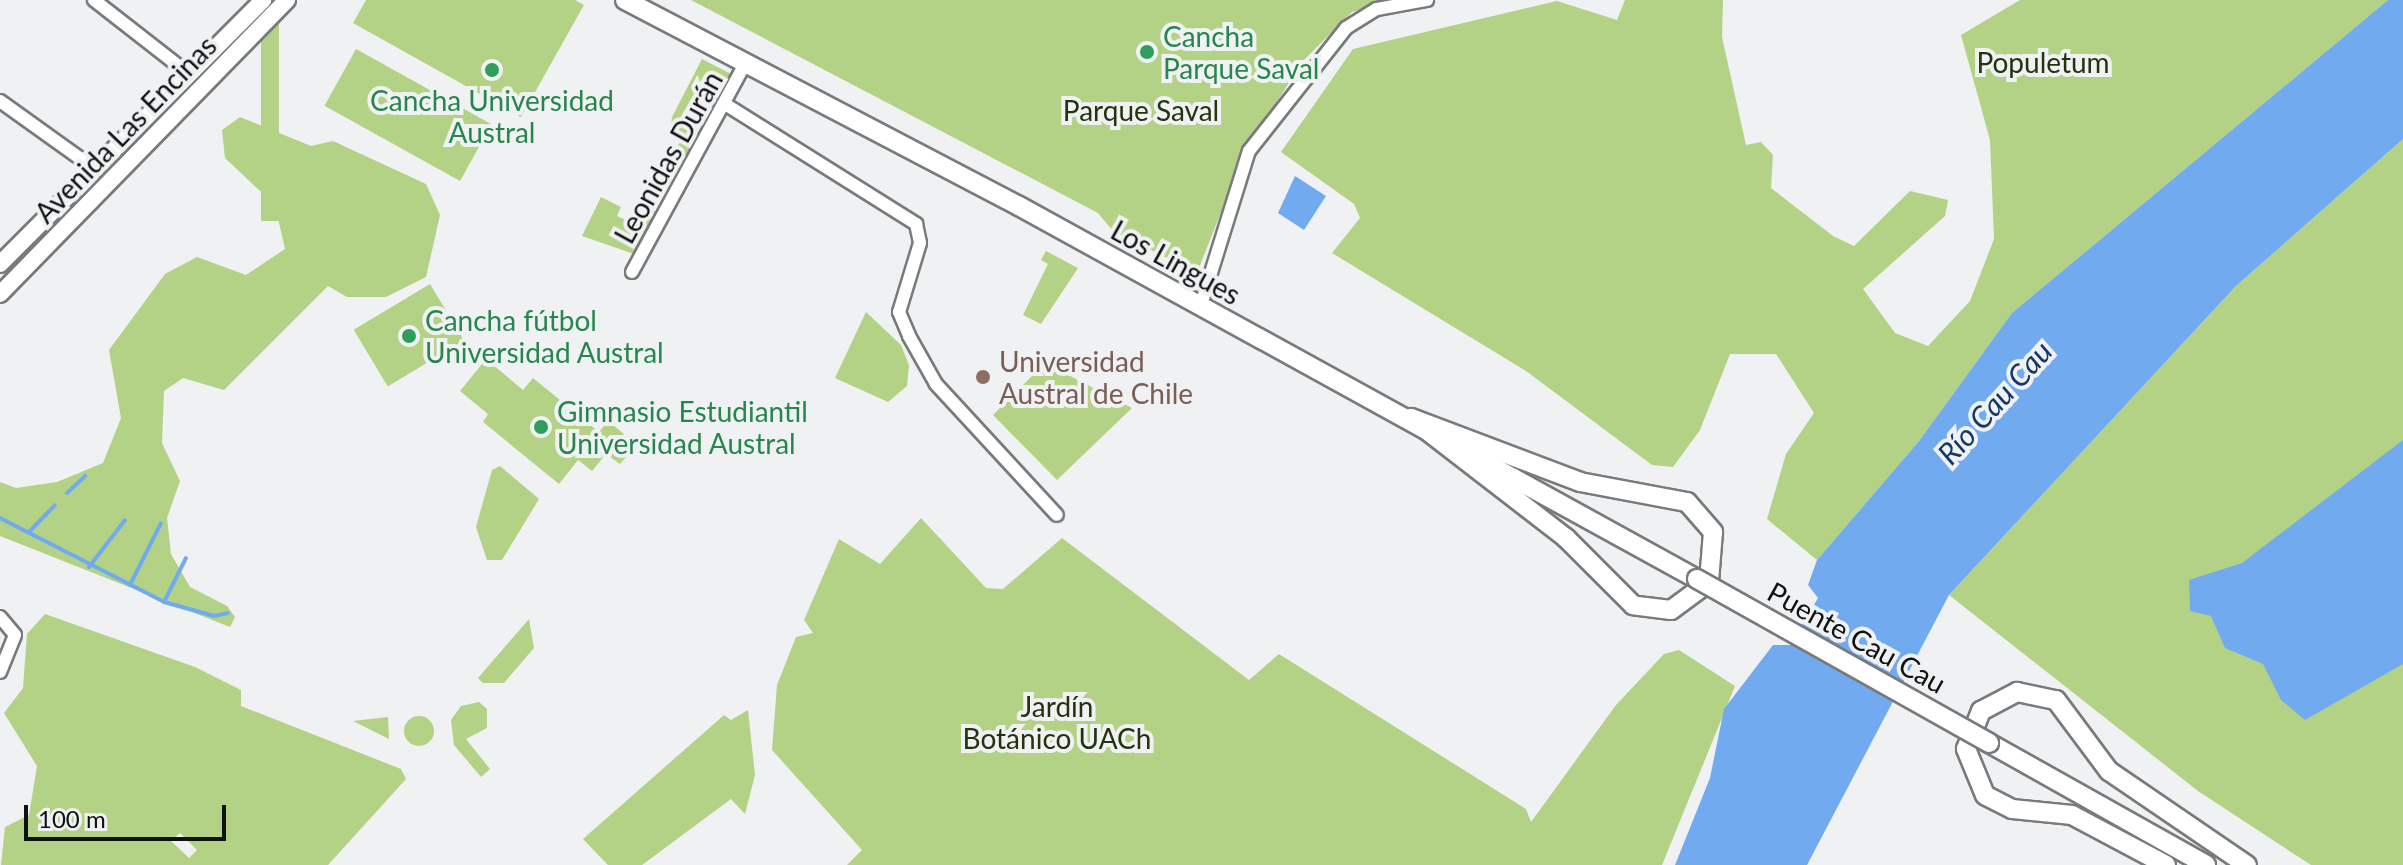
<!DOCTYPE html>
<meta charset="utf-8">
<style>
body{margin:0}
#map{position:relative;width:2403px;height:865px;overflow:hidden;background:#eff1f3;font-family:Lato,sans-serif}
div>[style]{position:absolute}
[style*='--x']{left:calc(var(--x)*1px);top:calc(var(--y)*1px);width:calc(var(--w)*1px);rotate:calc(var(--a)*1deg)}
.green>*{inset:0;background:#b3d286;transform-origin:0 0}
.round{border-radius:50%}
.water>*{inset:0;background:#72aaf0}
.stream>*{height:4px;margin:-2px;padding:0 2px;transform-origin:2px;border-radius:2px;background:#72aaf0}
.roads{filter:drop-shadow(2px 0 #787a7b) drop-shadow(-2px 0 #787a7b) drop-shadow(0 2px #787a7b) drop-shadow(0 -2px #787a7b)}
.minor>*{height:12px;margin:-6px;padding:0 6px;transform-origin:6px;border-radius:6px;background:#fff}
.tertiary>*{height:16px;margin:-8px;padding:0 8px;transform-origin:8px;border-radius:8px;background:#fff}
.secondary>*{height:18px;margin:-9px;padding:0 9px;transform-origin:9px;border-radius:9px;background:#fff}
.bridges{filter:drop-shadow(2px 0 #787a7b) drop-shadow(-2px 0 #787a7b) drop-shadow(0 2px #787a7b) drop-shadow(0 -2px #787a7b)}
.secondary-bridge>*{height:18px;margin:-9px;padding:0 9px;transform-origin:9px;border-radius:9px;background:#fff}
.dots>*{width:22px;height:22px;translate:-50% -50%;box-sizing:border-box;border:4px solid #eff1f3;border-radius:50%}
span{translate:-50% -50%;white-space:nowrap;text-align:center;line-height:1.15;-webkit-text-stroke:8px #eff1f3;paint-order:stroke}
.leisure-label{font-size:28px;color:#27864d}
.left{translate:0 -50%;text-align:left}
.park-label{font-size:28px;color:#25320e}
.street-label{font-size:28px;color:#101111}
.education-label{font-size:28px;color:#785e54}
.water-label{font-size:30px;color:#143966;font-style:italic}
.scale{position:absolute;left:24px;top:805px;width:202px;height:36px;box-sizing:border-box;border:4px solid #101111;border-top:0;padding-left:10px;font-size:24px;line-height:28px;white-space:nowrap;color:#101111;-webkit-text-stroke:6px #eff1f3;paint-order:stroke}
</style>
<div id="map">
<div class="green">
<i style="left:261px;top:0;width:18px;height:221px"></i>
<i style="clip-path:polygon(366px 0,575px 0,584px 5px,521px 117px,353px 23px)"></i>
<i style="clip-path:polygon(691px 0,1391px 0,1352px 12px,1302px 62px,1244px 154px,1197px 273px,1113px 231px,1098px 213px)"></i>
<i style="clip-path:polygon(1625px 0,1723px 0,1722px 37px,1746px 145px,1761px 142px,1773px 155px,1771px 188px,1833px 236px,1854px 246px,1910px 191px,1948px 200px,1945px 216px,1863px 289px,1895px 333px,1928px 346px,1970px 301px,1994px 239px,1990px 140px,1961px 35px,2020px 0,2388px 0,2012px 313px,1919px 441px,1817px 560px,1767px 519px,1786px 454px,1814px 413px,1776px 354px,1730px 354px,1700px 430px,1673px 467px,1652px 465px,1526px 371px,1332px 253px,1360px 218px,1354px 204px,1281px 152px,1353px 49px,1557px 1px,1617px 20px)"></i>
<i style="left:356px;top:49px;width:155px;height:65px;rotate:29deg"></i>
<i style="clip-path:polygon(702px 59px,731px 74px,724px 85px,716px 81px,688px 133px,696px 138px,637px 255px,582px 236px,601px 197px,621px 207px,617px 216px,630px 222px,651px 182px,659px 182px,681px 140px,670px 135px,672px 117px)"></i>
<i style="clip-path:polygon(240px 117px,311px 146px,333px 141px,426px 184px,440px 215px,426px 277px,386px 297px,347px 297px,328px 286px,224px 390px,183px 378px,164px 391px,162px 443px,180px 481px,167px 518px,171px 554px,190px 587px,227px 606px,235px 617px,230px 627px,0 536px,0 482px,16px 488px,57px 482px,103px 463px,121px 418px,109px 350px,165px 274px,197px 257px,246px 275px,285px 249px,275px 205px,225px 158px,222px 130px)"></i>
<i style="clip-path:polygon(2403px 139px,2403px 865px,2311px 865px,2198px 791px,1949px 595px,2236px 286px)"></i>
<i style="clip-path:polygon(1046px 251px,1078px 268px,1041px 324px,1023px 315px,1048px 264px,1041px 260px)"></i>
<i style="left:430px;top:284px;width:66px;height:89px;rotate:59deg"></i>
<i style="clip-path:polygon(866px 312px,901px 345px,909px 365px,907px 386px,888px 402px,835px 378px)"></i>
<i style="clip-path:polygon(486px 359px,523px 390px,533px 378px,599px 432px,608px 421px,624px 434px,615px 446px,627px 456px,620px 464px,606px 454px,592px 471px,578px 460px,559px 484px,483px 422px,488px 414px,460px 391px)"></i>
<i style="clip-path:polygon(1045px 363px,1132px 408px,1057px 480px,993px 415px)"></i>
<i style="clip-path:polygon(500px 466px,539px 499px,502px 560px,487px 560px,476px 527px,492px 470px)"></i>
<i style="clip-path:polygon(921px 518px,986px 588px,1003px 589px,1062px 538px,1249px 680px,1279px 654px,1526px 809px,1531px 822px,1616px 705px,1664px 654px,1679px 650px,1735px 686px,1662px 865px,847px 865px,862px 850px,772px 750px,777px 685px,796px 637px,813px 633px,804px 620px,839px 539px,880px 564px)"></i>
<i style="clip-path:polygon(evenodd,45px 614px,195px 667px,241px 690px,241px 706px,401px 769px,406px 779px,328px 865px,1px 865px,5px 827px,29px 815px,37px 766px,4px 713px,23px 688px,27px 634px,45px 614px,180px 833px,197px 850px,189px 858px,171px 841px,180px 833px)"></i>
<i style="clip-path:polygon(529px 619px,534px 648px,504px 683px,483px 683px,478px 678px)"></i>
<i style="clip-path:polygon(479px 702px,487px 709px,487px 728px,466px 739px,490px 769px,481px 777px,454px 745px,451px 720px,461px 706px)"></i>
<i style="clip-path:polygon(748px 710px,755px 775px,745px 814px,731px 799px,642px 865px,608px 865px,583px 839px,724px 715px,731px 720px)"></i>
<i class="round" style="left:404px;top:716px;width:30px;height:30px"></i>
<i style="clip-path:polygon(388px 717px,389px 739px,353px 721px)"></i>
</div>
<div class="water">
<i style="clip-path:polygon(2388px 0,2403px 0,2403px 139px,2236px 286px,1949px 595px,1807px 865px,1675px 865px,1710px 778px,1724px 709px,1773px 645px,1790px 645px,1818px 598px,1808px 585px,1817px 560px,1919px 441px,2012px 313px)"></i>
<i style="clip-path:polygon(1295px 176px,1326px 196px,1304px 230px,1278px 213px)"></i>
<i style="clip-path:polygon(2403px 440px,2403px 664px,2305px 720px,2281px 700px,2263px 664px,2225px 648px,2211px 616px,2190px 611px,2189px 580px,2242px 563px)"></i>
</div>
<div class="stream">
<i style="--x:67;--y:493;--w:25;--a:-43"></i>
<i style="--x:0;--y:518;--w:184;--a:27.1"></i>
<i style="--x:164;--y:602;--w:52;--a:15.6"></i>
<i style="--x:214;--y:616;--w:14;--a:-12"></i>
<i style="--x:29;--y:532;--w:37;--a:-46"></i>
<i style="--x:89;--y:567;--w:59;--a:-52.5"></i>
<i style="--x:130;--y:585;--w:69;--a:-63.4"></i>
<i style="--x:164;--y:602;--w:49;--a:-63.4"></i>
</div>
<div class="roads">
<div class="minor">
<i style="--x:94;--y:0;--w:120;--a:37.9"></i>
<i style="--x:0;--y:101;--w:117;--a:35.6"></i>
<i style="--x:725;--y:104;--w:226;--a:32.1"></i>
<i style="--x:916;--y:224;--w:19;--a:78"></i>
<i style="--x:920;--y:243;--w:72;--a:106.9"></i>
<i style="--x:899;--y:312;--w:26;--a:67"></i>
<i style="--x:909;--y:336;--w:55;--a:60.6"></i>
<i style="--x:936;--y:384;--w:178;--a:47.3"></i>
<i style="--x:632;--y:272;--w:237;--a:-61.5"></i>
<i style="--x:1200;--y:308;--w:164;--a:-72.7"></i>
<i style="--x:1249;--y:151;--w:157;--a:-51.7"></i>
<i style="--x:1346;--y:28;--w:36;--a:-32"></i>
<i style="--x:1377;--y:9;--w:51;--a:-10.2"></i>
<i style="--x:0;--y:617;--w:23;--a:50"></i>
<i style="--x:15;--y:635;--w:40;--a:112"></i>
</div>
<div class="tertiary">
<i style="--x:0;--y:264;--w:373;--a:-45.1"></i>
<i style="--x:0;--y:294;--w:411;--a:-45.7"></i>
</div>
<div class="secondary">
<i style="--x:625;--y:0;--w:445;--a:27.6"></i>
<i style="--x:1019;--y:206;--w:774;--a:28.82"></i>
<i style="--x:1411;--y:418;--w:181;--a:20.7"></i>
<i style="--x:1580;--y:482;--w:109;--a:10.6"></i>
<i style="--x:1687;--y:502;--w:40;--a:49"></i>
<i style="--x:1713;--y:532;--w:50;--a:94.6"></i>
<i style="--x:1709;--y:582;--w:47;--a:143.6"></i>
<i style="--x:1671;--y:610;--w:38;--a:-173"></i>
<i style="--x:1633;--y:605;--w:95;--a:-135"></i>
<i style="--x:1566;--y:538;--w:196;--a:-142.3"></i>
<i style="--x:1989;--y:743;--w:249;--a:29.3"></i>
<i style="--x:2166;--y:865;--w:106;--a:-152"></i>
<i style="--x:2072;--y:815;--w:60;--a:-174.3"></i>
<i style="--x:2012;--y:809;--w:30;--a:-153"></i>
<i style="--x:1985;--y:795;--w:50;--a:-112.4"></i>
<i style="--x:1966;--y:749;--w:41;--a:-68.5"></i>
<i style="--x:1981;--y:711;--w:41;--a:-27.8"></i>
<i style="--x:2017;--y:692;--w:40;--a:12"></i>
<i style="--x:2056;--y:700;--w:89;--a:53.3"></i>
<i style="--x:2109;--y:771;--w:167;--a:34.3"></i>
</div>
</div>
<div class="bridges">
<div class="secondary-bridge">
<i style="--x:1697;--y:579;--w:335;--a:29.3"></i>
</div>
</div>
<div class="dots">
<i style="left:1147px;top:52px;background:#2e9e5b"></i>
<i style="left:492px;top:70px;background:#2e9e5b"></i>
<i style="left:409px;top:336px;background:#2e9e5b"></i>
<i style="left:983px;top:377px;background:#8d6e63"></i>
<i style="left:541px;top:427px;background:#2e9e5b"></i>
</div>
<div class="leisure-label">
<span class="left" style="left:1163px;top:52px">Cancha<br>Parque Saval</span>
<span style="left:492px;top:116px">Cancha Universidad<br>Austral</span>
<span class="left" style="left:425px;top:336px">Cancha fútbol<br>Universidad Austral</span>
<span class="left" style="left:557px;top:427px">Gimnasio Estudiantil<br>Universidad Austral</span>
</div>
<div class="park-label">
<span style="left:2043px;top:62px">Populetum</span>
<span style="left:1141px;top:110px">Parque Saval</span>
<span style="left:1057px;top:722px">Jardín<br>Botánico UACh</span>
</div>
<div class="street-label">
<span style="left:125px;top:129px;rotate:-46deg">Avenida Las Encinas</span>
<span style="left:668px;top:157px;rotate:-61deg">Leonidas Durán</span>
<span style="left:1176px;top:262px;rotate:29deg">Los Lingues</span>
<span style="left:1857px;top:637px;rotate:29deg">Puente Cau Cau</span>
</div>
<div class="education-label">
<span class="left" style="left:999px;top:377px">Universidad<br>Austral de Chile</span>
</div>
<div class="water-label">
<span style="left:1994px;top:402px;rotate:-48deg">Río Cau Cau</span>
</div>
<div class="scale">100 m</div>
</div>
